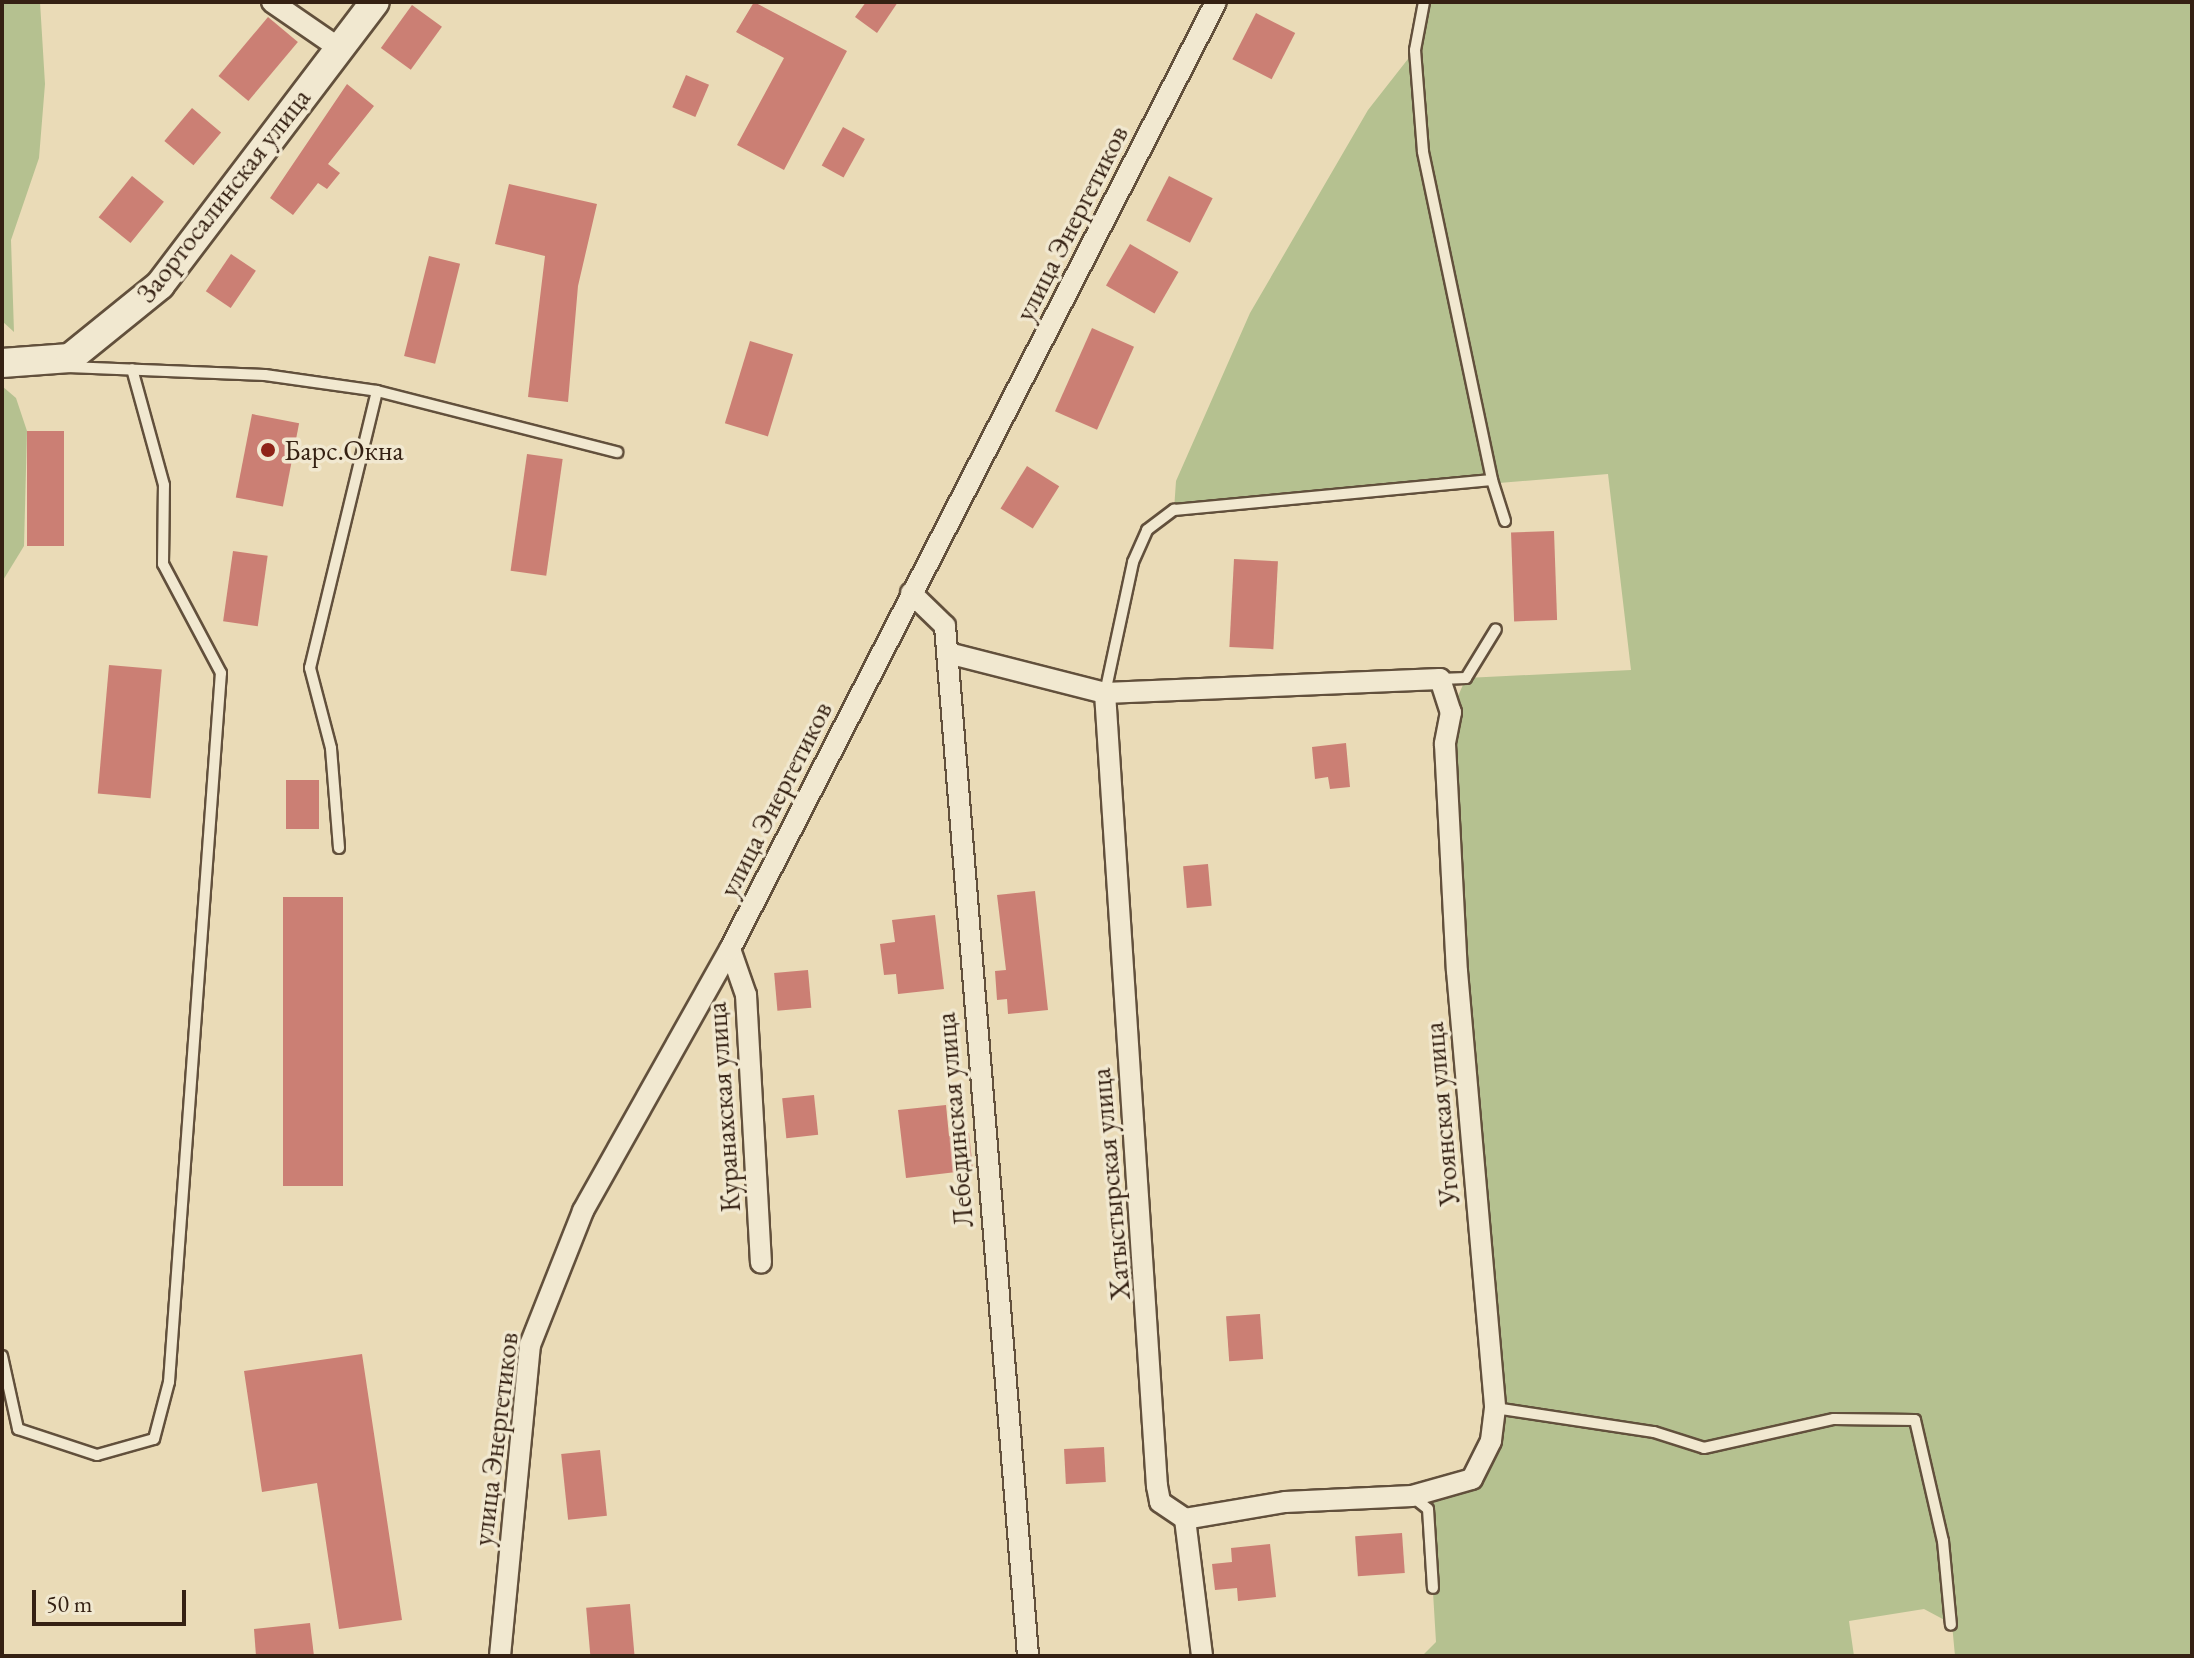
<!DOCTYPE html>
<meta charset="utf-8">
<style>
body{margin:0}
#map{position:relative;width:2194px;height:1658px;overflow:hidden;background:#eadbb7;font-family:"EB Garamond",serif}
div>[style]{position:absolute}
[style*='--x']{left:calc(var(--x)*1px);top:calc(var(--y)*1px);width:calc(var(--w)*1px);rotate:calc(var(--a)*1deg)}
.green>*{inset:0;background:#b5c190}
.building>*{inset:0;background:#cb7f74;transform-origin:0 0}
.roads{filter:drop-shadow(2px 0 #62503c) drop-shadow(-2px 0 #62503c) drop-shadow(0 2px #62503c) drop-shadow(0 -2px #62503c)}
.lane>*{height:10px;margin:-5px;padding:0 5px;transform-origin:5px;border-radius:5px;background:#f1e8d0}
.street>*{height:20px;margin:-10px;padding:0 10px;transform-origin:10px;border-radius:10px;background:#f1e8d0}
.secondary>*{height:28px;margin:-14px;padding:0 14px;transform-origin:14px;border-radius:14px;background:#f1e8d0}
.dots>*{width:22px;height:22px;translate:-50% -50%;box-sizing:border-box;border:4px solid #f1e8d0;border-radius:50%}
span{translate:-50% -50%;white-space:nowrap;text-align:center;line-height:1.15;-webkit-text-stroke:7px #f1e8d0;paint-order:stroke}
.street-label{font-size:28px;color:#352113}
.poi-label{font-size:28px;color:#352113}
.left{translate:0 -50%;text-align:left}
.frame{position:absolute;inset:0;border:4px solid #352113;pointer-events:none}
.scale{position:absolute;left:32px;top:1590px;width:154px;height:36px;box-sizing:border-box;border:4px solid #352113;border-top:0;padding-left:10px;font-size:24px;line-height:28px;white-space:nowrap;color:#352113;-webkit-text-stroke:6px #f1e8d0;paint-order:stroke}
</style>
<div id="map">
<div class="green">
<i style="clip-path:polygon(2px 2px,40px 2px,45px 84px,39px 158px,11px 240px,14px 332px,2px 321px)"></i>
<i style="clip-path:polygon(1424px 2px,2192px 2px,2192px 1656px,1955px 1656px,1952px 1624px,1924px 1609px,1849px 1621px,1854px 1656px,1422px 1656px,1436px 1642px,1428px 1509px,1412px 1496px,1472px 1479px,1491px 1441px,1451px 712px,1466px 678px,1631px 670px,1608px 474px,1174px 510px,1176px 481px,1250px 313px,1368px 110px,1415px 50px)"></i>
<i style="clip-path:polygon(2px 386px,16px 398px,27px 431px,24px 546px,2px 582px)"></i>
</div>
<div class="building">
<i style="clip-path:polygon(754px 2px,847px 51px,784px 170px,737px 145px,784px 58px,736px 32px)"></i>
<i style="clip-path:polygon(866px 2px,898px 2px,877px 33px,855px 17px)"></i>
<i style="left:412px;top:5px;width:37px;height:53px;rotate:36deg"></i>
<i style="left:1256px;top:13px;width:44px;height:52px;rotate:27deg"></i>
<i style="left:268px;top:17px;width:39px;height:77px;rotate:40deg"></i>
<i style="left:686px;top:75px;width:25px;height:35px;rotate:23deg"></i>
<i style="clip-path:polygon(347px 84px,374px 106px,328px 164px,340px 173px,327px 189px,318px 183px,293px 215px,270px 198px)"></i>
<i style="left:192px;top:108px;width:38px;height:43px;rotate:40deg"></i>
<i style="left:843px;top:127px;width:25px;height:44px;rotate:29deg"></i>
<i style="left:132px;top:176px;width:41px;height:53px;rotate:39deg"></i>
<i style="left:1169px;top:176px;width:49px;height:50px;rotate:27deg"></i>
<i style="clip-path:polygon(509px 184px,597px 204px,578px 286px,568px 402px,528px 397px,545px 256px,495px 244px)"></i>
<i style="left:1130px;top:244px;width:56px;height:48px;rotate:30deg"></i>
<i style="left:231px;top:254px;width:30px;height:45px;rotate:34deg"></i>
<i style="left:429px;top:256px;width:32px;height:103px;rotate:14deg"></i>
<i style="left:1092px;top:328px;width:46px;height:91px;rotate:24deg"></i>
<i style="left:750px;top:341px;width:45px;height:86px;rotate:17deg"></i>
<i style="left:252px;top:414px;width:48px;height:85px;rotate:11deg"></i>
<i style="left:27px;top:431px;width:37px;height:115px"></i>
<i style="left:527px;top:454px;width:36px;height:118px;rotate:8deg"></i>
<i style="left:1027px;top:466px;width:38px;height:50px;rotate:32deg"></i>
<i style="left:1554px;top:531px;width:89px;height:43px;rotate:88deg"></i>
<i style="left:233px;top:551px;width:35px;height:71px;rotate:8deg"></i>
<i style="left:1234px;top:559px;width:44px;height:88px;rotate:3deg"></i>
<i style="left:109px;top:665px;width:53px;height:129px;rotate:5deg"></i>
<i style="clip-path:polygon(1346px 743px,1350px 787px,1330px 789px,1328px 777px,1315px 779px,1312px 747px)"></i>
<i style="left:286px;top:780px;width:33px;height:49px"></i>
<i style="left:1208px;top:864px;width:42px;height:25px;rotate:85deg"></i>
<i style="clip-path:polygon(1035px 891px,1048px 1010px,1008px 1014px,1007px 999px,997px 1000px,995px 971px,1006px 970px,997px 895px)"></i>
<i style="left:283px;top:897px;width:60px;height:289px"></i>
<i style="clip-path:polygon(935px 915px,944px 989px,898px 994px,896px 974px,884px 975px,880px 944px,895px 942px,892px 920px)"></i>
<i style="left:808px;top:970px;width:38px;height:34px;rotate:85deg"></i>
<i style="left:814px;top:1095px;width:40px;height:32px;rotate:84deg"></i>
<i style="clip-path:polygon(946px 1105px,949px 1136px,969px 1133px,973px 1170px,906px 1178px,898px 1110px)"></i>
<i style="left:1260px;top:1314px;width:45px;height:34px;rotate:86deg"></i>
<i style="clip-path:polygon(362px 1354px,402px 1620px,339px 1629px,317px 1483px,262px 1492px,244px 1371px)"></i>
<i style="left:1104px;top:1447px;width:35px;height:40px;rotate:87deg"></i>
<i style="left:600px;top:1450px;width:66px;height:39px;rotate:84deg"></i>
<i style="left:1402px;top:1533px;width:40px;height:47px;rotate:86deg"></i>
<i style="clip-path:polygon(1270px 1544px,1276px 1597px,1238px 1601px,1237px 1588px,1215px 1590px,1212px 1564px,1232px 1562px,1231px 1548px)"></i>
<i style="left:630px;top:1604px;width:52px;height:44px;rotate:85deg"></i>
<i style="clip-path:polygon(310px 1623px,314px 1656px,256px 1656px,254px 1629px)"></i>
</div>
<div class="roads">
<div class="lane">
<i style="--x:1424;--y:2;--w:49;--a:100.6"></i>
<i style="--x:1415;--y:50;--w:102;--a:85.5"></i>
<i style="--x:1423;--y:152;--w:335;--a:78.1"></i>
<i style="--x:68;--y:367;--w:197;--a:2.3"></i>
<i style="--x:265;--y:375;--w:113;--a:8.1"></i>
<i style="--x:377;--y:391;--w:248;--a:14.3"></i>
<i style="--x:1440;--y:679;--w:26;--a:-2"></i>
<i style="--x:1466;--y:678;--w:57;--a:-58.5"></i>
<i style="--x:1105;--y:693;--w:134;--a:-77.9"></i>
<i style="--x:1133;--y:562;--w:35;--a:-66"></i>
<i style="--x:1147;--y:530;--w:34;--a:-37"></i>
<i style="--x:1174;--y:510;--w:319;--a:-5.4"></i>
<i style="--x:1492;--y:480;--w:43;--a:72.4"></i>
<i style="--x:339;--y:848;--w:100;--a:-94.6"></i>
<i style="--x:331;--y:748;--w:83;--a:-104.7"></i>
<i style="--x:310;--y:668;--w:285;--a:-76.4"></i>
<i style="--x:2;--y:1356;--w:75;--a:77.6"></i>
<i style="--x:18;--y:1429;--w:83;--a:18.2"></i>
<i style="--x:97;--y:1455;--w:59;--a:-15.7"></i>
<i style="--x:154;--y:1439;--w:59;--a:-75.3"></i>
<i style="--x:169;--y:1382;--w:711;--a:-85.81"></i>
<i style="--x:221;--y:673;--w:123;--a:-118"></i>
<i style="--x:163;--y:564;--w:79;--a:-89.3"></i>
<i style="--x:164;--y:485;--w:120;--a:-105.4"></i>
<i style="--x:1495;--y:1408;--w:161;--a:8.6"></i>
<i style="--x:1654;--y:1432;--w:52;--a:17.7"></i>
<i style="--x:1704;--y:1448;--w:133;--a:-12.6"></i>
<i style="--x:1834;--y:1419;--w:81;--a:0.7"></i>
<i style="--x:1915;--y:1420;--w:124;--a:77"></i>
<i style="--x:1943;--y:1541;--w:84;--a:84.6"></i>
<i style="--x:1413;--y:1497;--w:19;--a:39"></i>
<i style="--x:1428;--y:1509;--w:79;--a:86.4"></i>
</div>
<div class="street">
<i style="--x:272;--y:2;--w:78;--a:34.5"></i>
<i style="--x:911;--y:593;--w:47;--a:44.1"></i>
<i style="--x:945;--y:626;--w:1033;--a:85.39"></i>
<i style="--x:948;--y:653;--w:162;--a:14.3"></i>
<i style="--x:1105;--y:693;--w:335;--a:-2.4"></i>
<i style="--x:1440;--y:679;--w:35;--a:72"></i>
<i style="--x:1451;--y:712;--w:33;--a:101"></i>
<i style="--x:1445;--y:744;--w:227;--a:87"></i>
<i style="--x:1457;--y:971;--w:439;--a:85"></i>
<i style="--x:1495;--y:1408;--w:33;--a:97"></i>
<i style="--x:1491;--y:1441;--w:42;--a:116.6"></i>
<i style="--x:1472;--y:1479;--w:62;--a:164.2"></i>
<i style="--x:1412;--y:1496;--w:127;--a:177.3"></i>
<i style="--x:1285;--y:1502;--w:101;--a:170.4"></i>
<i style="--x:1105;--y:693;--w:795;--a:86.25"></i>
<i style="--x:1157;--y:1486;--w:16;--a:79"></i>
<i style="--x:1160;--y:1502;--w:30;--a:34"></i>
<i style="--x:1185;--y:1519;--w:138;--a:82.9"></i>
<i style="--x:730;--y:949;--w:49;--a:70.8"></i>
<i style="--x:746;--y:995;--w:268;--a:86.8"></i>
<i style="--x:500;--y:1656;--w:312;--a:-84.5"></i>
<i style="--x:530;--y:1345;--w:144;--a:-68.4"></i>
<i style="--x:583;--y:1211;--w:300;--a:-60.7"></i>
<i style="--x:730;--y:949;--w:1064;--a:-62.83"></i>
</div>
<div class="secondary">
<i style="--x:2;--y:363;--w:68;--a:-4.2"></i>
<i style="--x:70;--y:358;--w:116;--a:-39"></i>
<i style="--x:160;--y:285;--w:355;--a:-52.8"></i>
</div>
</div>
<div class="dots">
<i style="left:268px;top:450px;background:#8f2418"></i>
</div>
<div class="street-label">
<span style="left:223px;top:195px;rotate:-52deg">Заортосалинская улица</span>
<span style="left:1071px;top:223px;rotate:-63deg">улица Энергетиков</span>
<span style="left:775px;top:799px;rotate:-63deg">улица Энергетиков</span>
<span style="left:723px;top:1107px;rotate:-94deg">Куранахская улица</span>
<span style="left:1441px;top:1114px;rotate:-95deg">Угоянская улица</span>
<span style="left:954px;top:1120px;rotate:-95deg">Лебединская улица</span>
<span style="left:1110px;top:1184px;rotate:-95deg">Хатыстырская улица</span>
<span style="left:495px;top:1439px;rotate:-83deg">улица Энергетиков</span>
</div>
<div class="poi-label">
<span class="left" style="left:284px;top:450px">Барс.Окна</span>
</div>
<div class="frame"></div>
<div class="scale">50 m</div>
</div>
